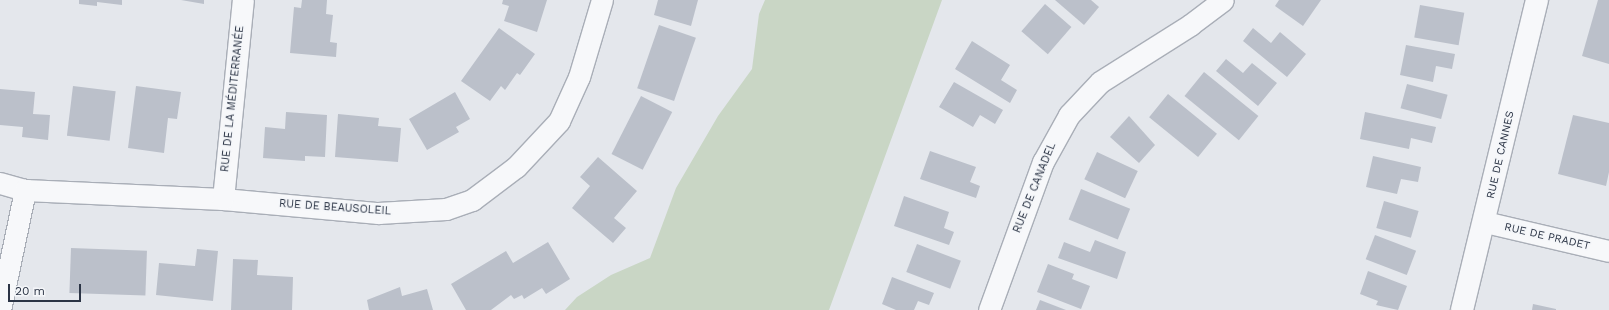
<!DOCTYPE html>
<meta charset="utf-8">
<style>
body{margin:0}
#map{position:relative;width:1609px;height:310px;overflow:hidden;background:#e4e7ec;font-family:"Work Sans",sans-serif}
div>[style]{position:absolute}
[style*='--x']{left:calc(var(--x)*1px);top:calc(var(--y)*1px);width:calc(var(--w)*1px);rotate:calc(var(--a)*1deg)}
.green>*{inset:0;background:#c9d6c5}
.building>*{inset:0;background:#bbc0ca;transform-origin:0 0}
.roads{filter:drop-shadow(1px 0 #a9aeb7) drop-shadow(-1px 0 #a9aeb7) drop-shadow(0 1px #a9aeb7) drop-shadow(0 -1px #a9aeb7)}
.minor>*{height:21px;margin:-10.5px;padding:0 10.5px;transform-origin:10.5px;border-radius:10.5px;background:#f7f8fa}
.tertiary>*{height:22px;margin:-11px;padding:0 11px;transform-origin:11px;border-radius:11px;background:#f7f8fa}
span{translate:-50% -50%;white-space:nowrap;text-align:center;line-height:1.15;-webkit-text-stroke:3px #f4f6f9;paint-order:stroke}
.street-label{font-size:11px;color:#2b3445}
.scale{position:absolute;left:8px;top:284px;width:73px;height:18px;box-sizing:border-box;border:2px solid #2b3445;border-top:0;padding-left:5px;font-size:12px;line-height:14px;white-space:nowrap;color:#2b3445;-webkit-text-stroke:3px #f4f6f9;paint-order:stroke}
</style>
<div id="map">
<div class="green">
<i style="clip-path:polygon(765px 0,942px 0,829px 310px,565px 310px,577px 297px,611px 275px,650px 258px,676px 188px,718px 116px,752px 69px,759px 14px)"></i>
</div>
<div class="building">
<i style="clip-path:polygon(79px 0,122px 0,122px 5px,97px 2px,97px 6px,79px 4px)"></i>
<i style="clip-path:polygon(181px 0,204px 0,204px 4px)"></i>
<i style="clip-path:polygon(302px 0,327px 0,326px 14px,333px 15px,330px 42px,337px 43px,336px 57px,290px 53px,294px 7px,301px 8px)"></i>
<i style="clip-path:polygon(503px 0,547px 0,537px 32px,504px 21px,509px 6px,502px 4px)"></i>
<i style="clip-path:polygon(658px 0,698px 0,691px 26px,654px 15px)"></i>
<i style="clip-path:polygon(1055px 0,1091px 0,1099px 7px,1084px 25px)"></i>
<i style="clip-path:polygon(1279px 0,1321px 0,1303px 26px,1275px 6px)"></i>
<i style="clip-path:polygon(1598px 0,1609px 0,1609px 64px,1582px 56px)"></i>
<i style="left:1045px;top:4px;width:35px;height:36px;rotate:41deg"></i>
<i style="left:1420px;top:5px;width:45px;height:33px;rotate:10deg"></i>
<i style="left:659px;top:25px;width:39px;height:67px;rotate:19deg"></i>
<i style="clip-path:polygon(499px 28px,535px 54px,520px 75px,517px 73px,505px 90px,501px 86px,490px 101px,461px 81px)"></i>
<i style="clip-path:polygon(1253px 28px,1271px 43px,1280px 32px,1306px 54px,1287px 77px,1243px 41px)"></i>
<i style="clip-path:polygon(972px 41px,1010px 65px,1001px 80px,1017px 90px,1010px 103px,955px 69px)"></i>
<i style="clip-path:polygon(1406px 45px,1455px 54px,1452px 69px,1436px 66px,1433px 82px,1400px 75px)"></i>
<i style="clip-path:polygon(1226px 59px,1243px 73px,1252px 63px,1277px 83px,1258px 106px,1216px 71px)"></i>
<i style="left:1204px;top:72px;width:70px;height:31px;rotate:39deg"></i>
<i style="clip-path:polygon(954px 82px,1003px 110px,995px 124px,980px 115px,973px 127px,939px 107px)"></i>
<i style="left:1407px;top:84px;width:42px;height:25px;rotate:15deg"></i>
<i style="left:73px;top:86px;width:43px;height:50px;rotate:7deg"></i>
<i style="clip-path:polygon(136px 86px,181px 92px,177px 119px,168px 118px,164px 153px,128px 148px)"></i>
<i style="clip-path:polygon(0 89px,35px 92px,33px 114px,50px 115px,48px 140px,22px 137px,23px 127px,0 125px)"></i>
<i style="clip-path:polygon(455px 92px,470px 119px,456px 127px,459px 132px,427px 150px,409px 119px)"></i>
<i style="left:1168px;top:94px;width:63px;height:30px;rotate:39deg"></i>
<i style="left:641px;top:96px;width:35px;height:65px;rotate:27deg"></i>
<i style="clip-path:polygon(286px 112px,327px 115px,325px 157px,305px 156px,305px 161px,263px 158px,265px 127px,285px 129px)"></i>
<i style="clip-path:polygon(1365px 112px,1436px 127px,1432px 143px,1411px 138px,1409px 149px,1360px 139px)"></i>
<i style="clip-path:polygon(338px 114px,379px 118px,378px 126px,401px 128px,398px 162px,335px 157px)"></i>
<i style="clip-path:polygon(1573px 115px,1609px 123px,1609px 172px,1606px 186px,1558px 174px)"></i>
<i style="clip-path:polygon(1129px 116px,1155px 145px,1139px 163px,1110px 137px)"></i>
<i style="clip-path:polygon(930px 151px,976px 167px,970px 182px,980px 186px,976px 198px,920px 179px)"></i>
<i style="left:1097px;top:152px;width:45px;height:30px;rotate:25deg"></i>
<i style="clip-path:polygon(1373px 156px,1421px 167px,1418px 182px,1401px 179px,1397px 194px,1366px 187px)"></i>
<i style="clip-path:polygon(598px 157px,637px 191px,614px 218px,626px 228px,613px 243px,572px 208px,590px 186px,580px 177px)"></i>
<i style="left:1081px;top:189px;width:53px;height:33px;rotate:22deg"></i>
<i style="clip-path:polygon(904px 196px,949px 212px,944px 228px,954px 232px,949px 245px,894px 226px)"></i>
<i style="left:1384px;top:201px;width:36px;height:28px;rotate:16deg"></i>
<i style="left:1375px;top:235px;width:44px;height:26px;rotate:21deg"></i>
<i style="clip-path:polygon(1095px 240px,1126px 252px,1117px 279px,1058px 258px,1064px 242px,1090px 252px)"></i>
<i style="clip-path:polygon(548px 242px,570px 279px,546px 294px,542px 288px,524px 299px,522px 295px,514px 299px,511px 295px,491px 310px,466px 310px,451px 284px,506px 251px,513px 263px)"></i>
<i style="left:917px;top:244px;width:47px;height:30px;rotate:21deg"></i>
<i style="left:71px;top:248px;width:76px;height:45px;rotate:2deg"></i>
<i style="clip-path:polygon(197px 249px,218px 251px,213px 301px,156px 295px,159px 263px,195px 266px)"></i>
<i style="clip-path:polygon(233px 259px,258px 260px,257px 275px,293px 277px,292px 310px,231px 310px)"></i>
<i style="clip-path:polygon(1048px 264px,1074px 274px,1072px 279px,1090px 286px,1081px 309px,1037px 292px)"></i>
<i style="clip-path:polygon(1368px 271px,1407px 286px,1398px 310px,1376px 305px,1378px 301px,1360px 294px)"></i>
<i style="clip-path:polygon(892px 277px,934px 293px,929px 305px,918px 301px,914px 310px,896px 310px,882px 304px)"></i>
<i style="clip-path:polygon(400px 287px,402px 296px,427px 289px,433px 310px,369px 310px,367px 300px)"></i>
<i style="clip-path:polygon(1040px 300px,1066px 310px,1036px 310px)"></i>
<i style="clip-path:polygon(1533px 304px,1556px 309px,1556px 310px,1532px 310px)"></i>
</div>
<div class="roads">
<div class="minor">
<i style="--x:0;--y:183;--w:26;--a:16"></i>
<i style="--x:25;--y:190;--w:198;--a:2.6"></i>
<i style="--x:223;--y:199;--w:156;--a:5.2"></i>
<i style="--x:378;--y:213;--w:68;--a:-3.4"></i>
<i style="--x:446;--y:209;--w:28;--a:-19"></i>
<i style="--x:472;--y:200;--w:55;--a:-36.9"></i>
<i style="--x:516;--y:167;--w:63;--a:-46.9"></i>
<i style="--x:559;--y:121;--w:48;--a:-65.6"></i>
<i style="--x:579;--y:77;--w:80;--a:-73.4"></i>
<i style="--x:223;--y:199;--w:200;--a:-84.3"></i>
<i style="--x:1485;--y:222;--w:127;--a:13.2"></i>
<i style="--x:0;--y:310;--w:123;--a:-78.2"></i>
<i style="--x:989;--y:310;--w:158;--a:-70"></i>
<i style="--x:1043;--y:162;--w:54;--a:-61"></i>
<i style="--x:1069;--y:115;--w:45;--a:-46.8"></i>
<i style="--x:1100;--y:82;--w:107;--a:-32.3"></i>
<i style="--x:1190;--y:25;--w:41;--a:-37.1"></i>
</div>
<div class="tertiary">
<i style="--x:1462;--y:310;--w:319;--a:-76.4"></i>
</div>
</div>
<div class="street-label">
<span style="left:233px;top:99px;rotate:-84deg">RUE DE LA MÉDITERRANÉE</span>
<span style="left:1501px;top:155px;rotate:-77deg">RUE DE CANNES</span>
<span style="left:1035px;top:188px;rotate:-68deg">RUE DE CANADEL</span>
<span style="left:335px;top:208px;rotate:4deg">RUE DE BEAUSOLEIL</span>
<span style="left:1547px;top:237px;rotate:13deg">RUE DE PRADET</span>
</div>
<div class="scale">20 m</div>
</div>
